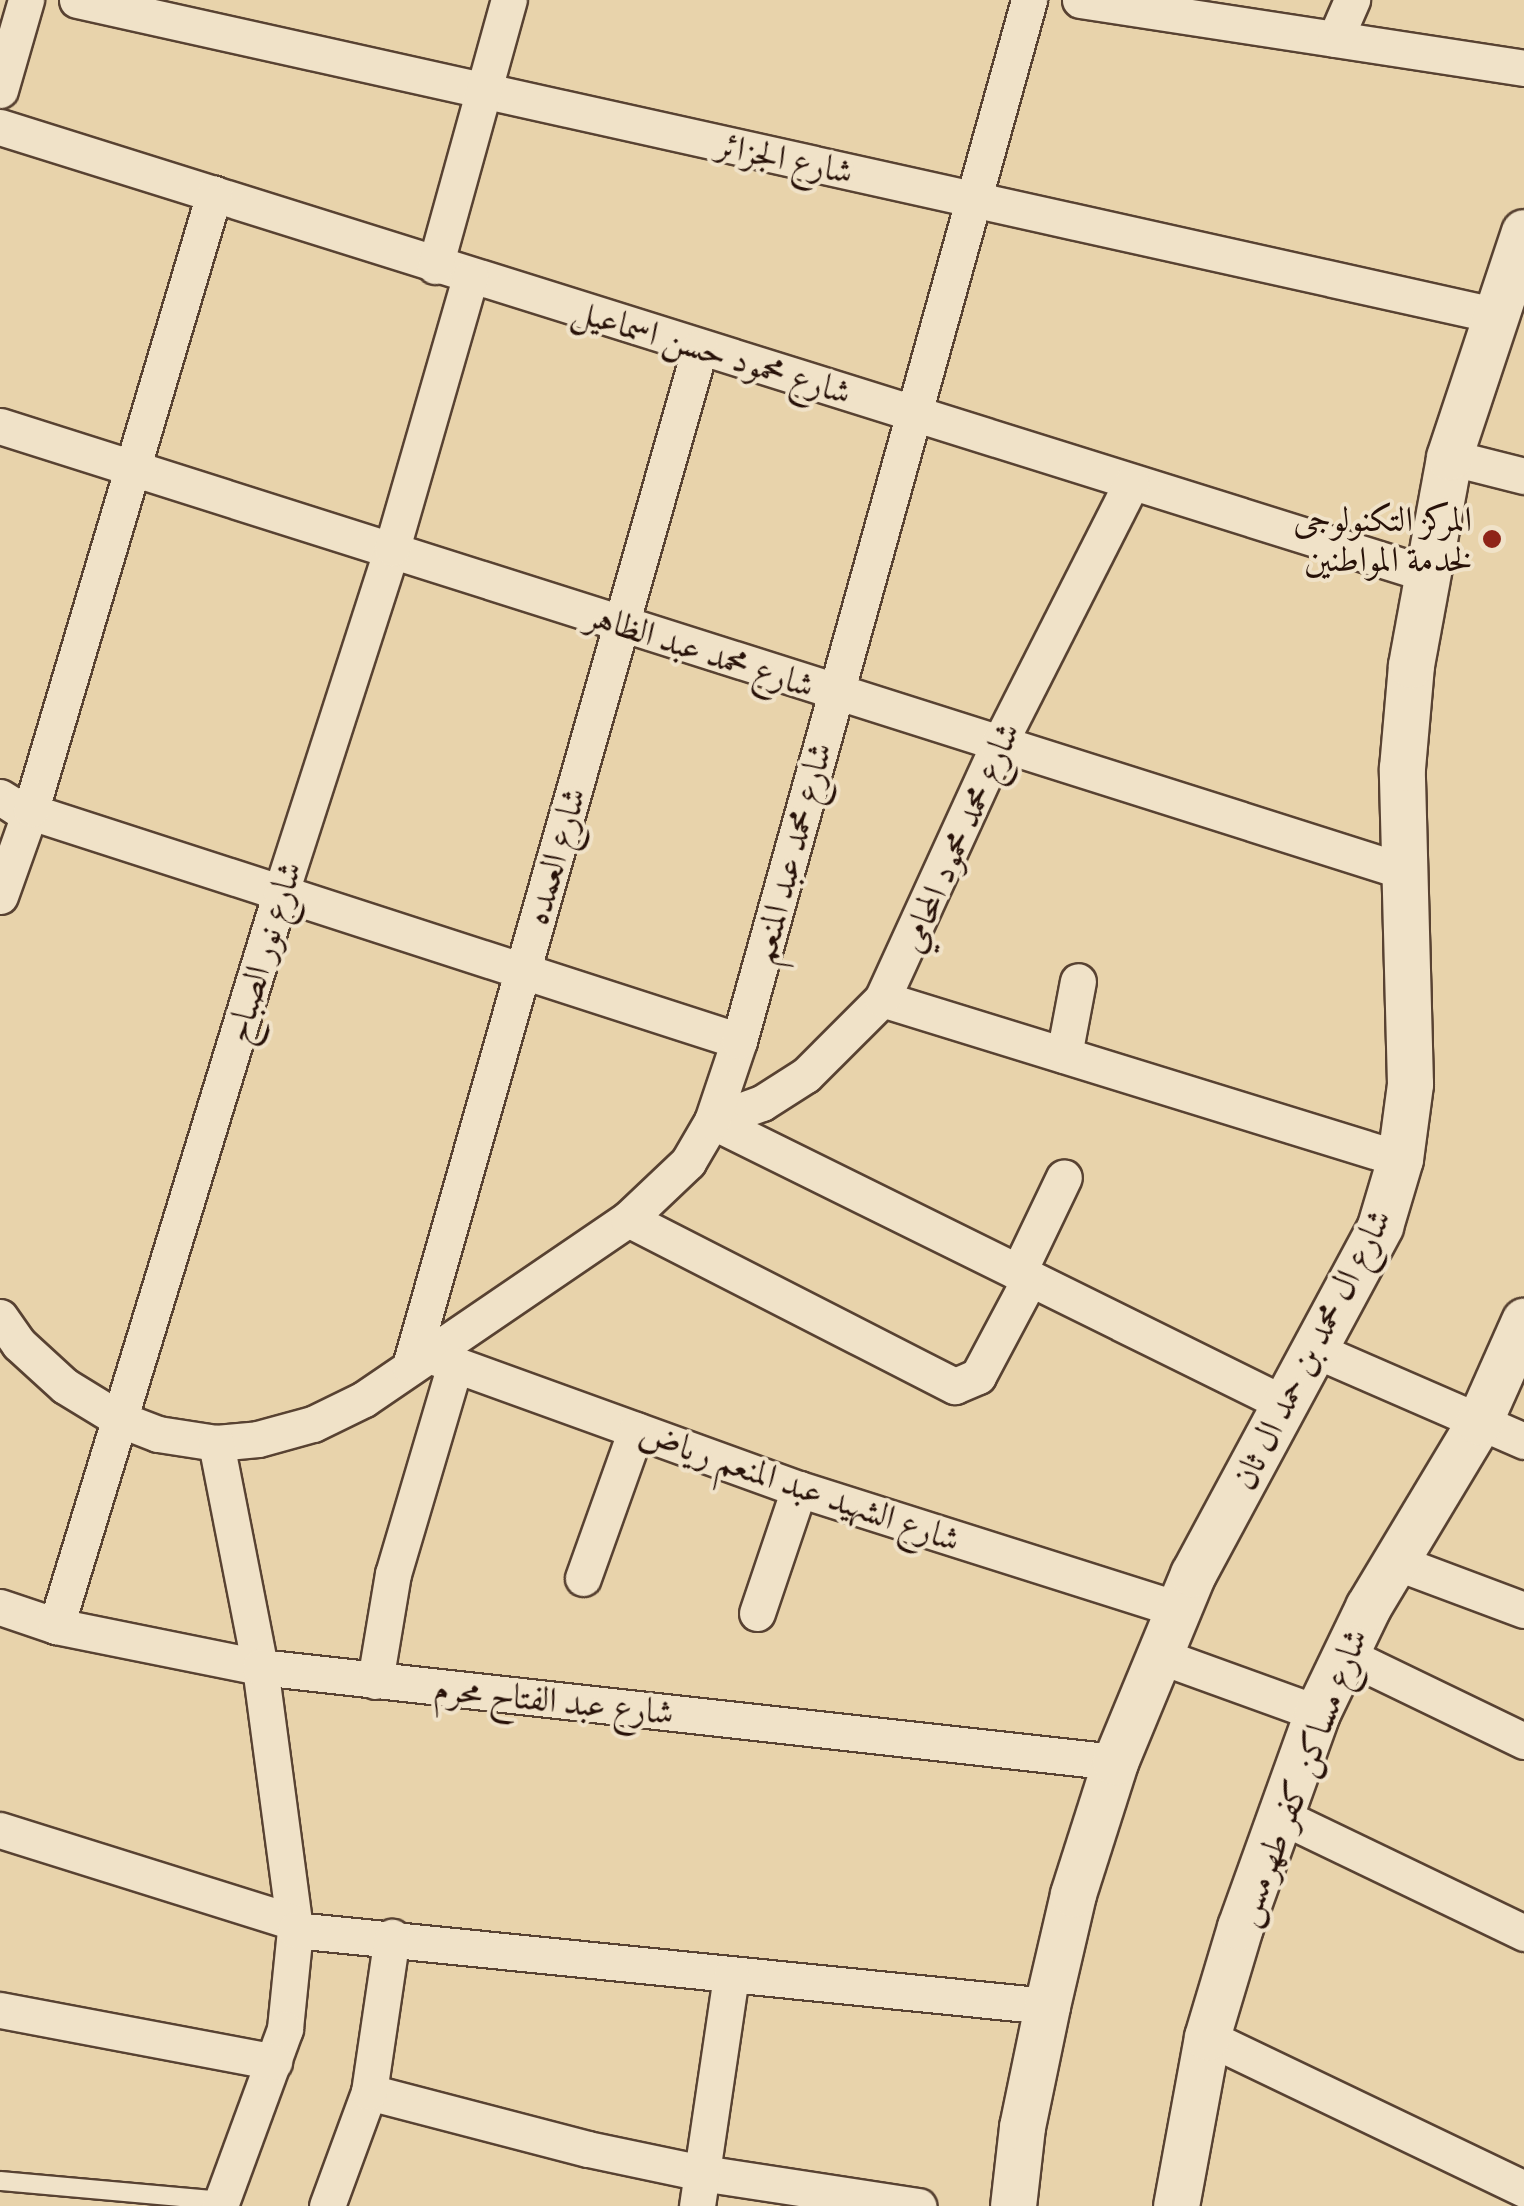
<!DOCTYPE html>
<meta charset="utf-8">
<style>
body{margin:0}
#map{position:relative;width:1524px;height:2206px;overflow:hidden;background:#e8d3ab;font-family:"Gentium Book Plus",Amiri,serif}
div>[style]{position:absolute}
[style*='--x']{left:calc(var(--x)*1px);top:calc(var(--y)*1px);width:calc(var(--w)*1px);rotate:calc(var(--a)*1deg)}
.roads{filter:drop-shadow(2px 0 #584232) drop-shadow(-2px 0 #584232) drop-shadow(0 2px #584232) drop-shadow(0 -2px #584232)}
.service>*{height:18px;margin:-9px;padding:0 9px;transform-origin:9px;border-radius:9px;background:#f0e2c8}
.minor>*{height:35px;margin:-17.5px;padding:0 17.5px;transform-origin:17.5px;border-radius:17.5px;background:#f0e2c8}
.tertiary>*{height:45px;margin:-22.5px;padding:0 22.5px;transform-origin:22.5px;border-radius:22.5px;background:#f0e2c8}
.dots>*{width:28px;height:28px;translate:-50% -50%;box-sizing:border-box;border:5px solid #f0e2c8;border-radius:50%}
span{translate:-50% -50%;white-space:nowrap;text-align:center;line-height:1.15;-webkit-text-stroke:8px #f0e2c8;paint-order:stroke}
.street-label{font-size:35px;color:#281209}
.poi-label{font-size:35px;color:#281209}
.right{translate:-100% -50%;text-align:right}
</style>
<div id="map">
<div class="roads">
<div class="service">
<i style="--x:0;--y:2181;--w:223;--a:5.1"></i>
</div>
<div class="minor">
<i style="--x:77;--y:0;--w:1452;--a:12.53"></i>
<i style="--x:1080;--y:0;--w:449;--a:8.7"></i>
<i style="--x:1335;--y:39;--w:43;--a:-66.4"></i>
<i style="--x:0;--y:90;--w:94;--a:-73.9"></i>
<i style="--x:0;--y:127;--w:1492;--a:17.39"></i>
<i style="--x:435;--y:266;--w:276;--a:-74.5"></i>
<i style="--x:0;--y:426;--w:1472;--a:17.6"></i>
<i style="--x:1449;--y:457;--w:77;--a:14.2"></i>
<i style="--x:0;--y:797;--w:19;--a:32"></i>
<i style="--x:16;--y:807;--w:760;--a:17.93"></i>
<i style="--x:0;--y:896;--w:92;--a:-70.4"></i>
<i style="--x:31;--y:809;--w:642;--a:-73.43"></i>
<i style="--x:882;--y:999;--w:542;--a:17.16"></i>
<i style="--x:1064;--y:1055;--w:75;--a:-79.3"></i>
<i style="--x:712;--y:1121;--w:53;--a:-19.8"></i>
<i style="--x:762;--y:1103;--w:52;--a:-32.5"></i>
<i style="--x:806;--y:1075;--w:107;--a:-45"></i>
<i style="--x:882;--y:999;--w:278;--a:-65.4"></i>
<i style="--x:998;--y:746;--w:294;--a:-63.1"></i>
<i style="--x:712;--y:1121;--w:641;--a:26.29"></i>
<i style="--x:628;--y:1219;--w:367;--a:27.1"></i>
<i style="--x:955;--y:1386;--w:25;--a:-23"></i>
<i style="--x:978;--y:1376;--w:111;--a:-62"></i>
<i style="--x:1018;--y:1273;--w:106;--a:-64.4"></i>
<i style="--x:0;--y:1317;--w:33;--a:55"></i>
<i style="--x:19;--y:1344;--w:62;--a:42.4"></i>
<i style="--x:65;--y:1386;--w:63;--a:31.4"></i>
<i style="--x:119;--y:1419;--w:42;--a:21"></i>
<i style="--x:158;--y:1434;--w:59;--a:8.8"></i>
<i style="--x:216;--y:1443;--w:42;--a:-5.4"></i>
<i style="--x:258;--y:1439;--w:57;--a:-15.3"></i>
<i style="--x:313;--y:1424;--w:57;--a:-26.1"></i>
<i style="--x:364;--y:1399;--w:320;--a:-34.3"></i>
<i style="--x:628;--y:1219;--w:83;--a:-43.5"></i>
<i style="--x:688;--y:1162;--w:48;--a:-59.7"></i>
<i style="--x:712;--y:1121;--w:84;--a:-71.4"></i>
<i style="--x:739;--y:1041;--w:1081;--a:-74.43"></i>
<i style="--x:1315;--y:1350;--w:228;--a:23.5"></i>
<i style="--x:426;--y:1354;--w:397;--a:19.9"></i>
<i style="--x:799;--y:1489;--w:397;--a:17.6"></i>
<i style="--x:410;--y:1366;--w:1059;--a:-74.11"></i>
<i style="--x:216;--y:1443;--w:228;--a:78.9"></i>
<i style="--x:260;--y:1667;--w:265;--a:82.4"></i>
<i style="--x:295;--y:1930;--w:100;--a:95.8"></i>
<i style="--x:285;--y:2029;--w:189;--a:110.2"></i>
<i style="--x:1393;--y:1561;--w:140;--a:20.5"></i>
<i style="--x:583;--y:1578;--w:157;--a:-70.3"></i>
<i style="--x:0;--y:1607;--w:59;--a:18.7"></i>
<i style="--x:56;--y:1626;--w:208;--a:11.4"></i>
<i style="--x:260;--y:1667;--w:860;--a:6.34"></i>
<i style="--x:757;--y:1613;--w:131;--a:-71.3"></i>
<i style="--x:56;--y:1626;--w:768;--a:-72.96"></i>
<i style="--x:281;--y:892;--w:361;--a:-72.1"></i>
<i style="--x:392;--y:548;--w:282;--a:-73.9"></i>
<i style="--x:1344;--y:1654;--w:200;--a:25.8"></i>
<i style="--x:1157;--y:1655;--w:170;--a:19.9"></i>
<i style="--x:375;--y:1681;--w:109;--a:-80.5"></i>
<i style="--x:393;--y:1574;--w:218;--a:-73.5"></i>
<i style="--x:1279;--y:1815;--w:272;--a:25.7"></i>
<i style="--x:0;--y:1830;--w:308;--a:17.4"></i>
<i style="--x:295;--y:1930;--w:756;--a:5.77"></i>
<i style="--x:0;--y:2010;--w:279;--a:10.7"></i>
<i style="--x:1207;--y:2037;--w:352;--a:25.6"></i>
<i style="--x:369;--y:2092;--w:226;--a:14.6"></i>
<i style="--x:588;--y:2149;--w:116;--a:11.9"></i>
<i style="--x:702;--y:2173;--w:219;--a:8.7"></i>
<i style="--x:327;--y:2206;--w:121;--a:-69.8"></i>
<i style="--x:369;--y:2092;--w:157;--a:-81.6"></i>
<i style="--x:697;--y:2206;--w:233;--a:-81.6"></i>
</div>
<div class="tertiary">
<i style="--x:1013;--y:2206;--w:80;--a:-83.5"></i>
<i style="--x:1022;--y:2127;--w:124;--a:-78.3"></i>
<i style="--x:1047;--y:2006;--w:115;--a:-76.9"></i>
<i style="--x:1073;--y:1894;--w:139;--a:-72.3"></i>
<i style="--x:1115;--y:1762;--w:204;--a:-67.5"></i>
<i style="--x:1193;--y:1574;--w:395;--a:-61.7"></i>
<i style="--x:1380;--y:1226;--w:70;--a:-73.4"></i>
<i style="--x:1400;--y:1159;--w:76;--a:-82.4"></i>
<i style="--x:1410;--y:1084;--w:316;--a:-91.5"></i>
<i style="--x:1402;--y:768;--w:103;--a:-85"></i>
<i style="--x:1411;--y:665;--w:211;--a:-79.6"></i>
<i style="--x:1449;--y:457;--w:237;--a:-71.6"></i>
<i style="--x:1176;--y:2206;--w:172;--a:-79.6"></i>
<i style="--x:1207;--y:2037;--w:115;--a:-73.3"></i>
<i style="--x:1240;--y:1927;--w:227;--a:-70.2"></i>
<i style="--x:1317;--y:1713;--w:118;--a:-64.3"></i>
<i style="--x:1368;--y:1607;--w:216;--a:-59"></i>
<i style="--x:1479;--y:1422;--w:111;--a:-66"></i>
</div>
</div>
<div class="dots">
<i style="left:1492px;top:539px;background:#8f2418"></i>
</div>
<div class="street-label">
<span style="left:785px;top:158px;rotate:12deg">شارع الجزائر</span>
<span style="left:712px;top:351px;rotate:17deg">شارع محمود حسن اسماعيل</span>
<span style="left:701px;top:650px;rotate:18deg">شارع محمد عبد الظاهر</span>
<span style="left:959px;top:837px;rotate:-66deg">شارع محمد محمود المحامي</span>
<span style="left:791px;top:853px;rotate:-75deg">شارع محمد عبد المنعم</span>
<span style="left:555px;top:856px;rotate:-74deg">شارع العمده</span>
<span style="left:263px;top:952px;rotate:-73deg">شارع نور الصباح</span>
<span style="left:1311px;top:1349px;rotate:-63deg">شارع ال محمد بن حمد ال ثان</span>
<span style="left:800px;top:1486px;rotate:19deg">شارع الشهيد عبد المنعم رياض</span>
<span style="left:554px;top:1700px;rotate:6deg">شارع عبد الفتاح محرم</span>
<span style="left:1300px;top:1777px;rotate:-69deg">شارع مساكن كفر طهرمس</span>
</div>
<div class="poi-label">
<span class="right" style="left:1472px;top:539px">المركز التكنولوجى<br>لخدمة المواطنين</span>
</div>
</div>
